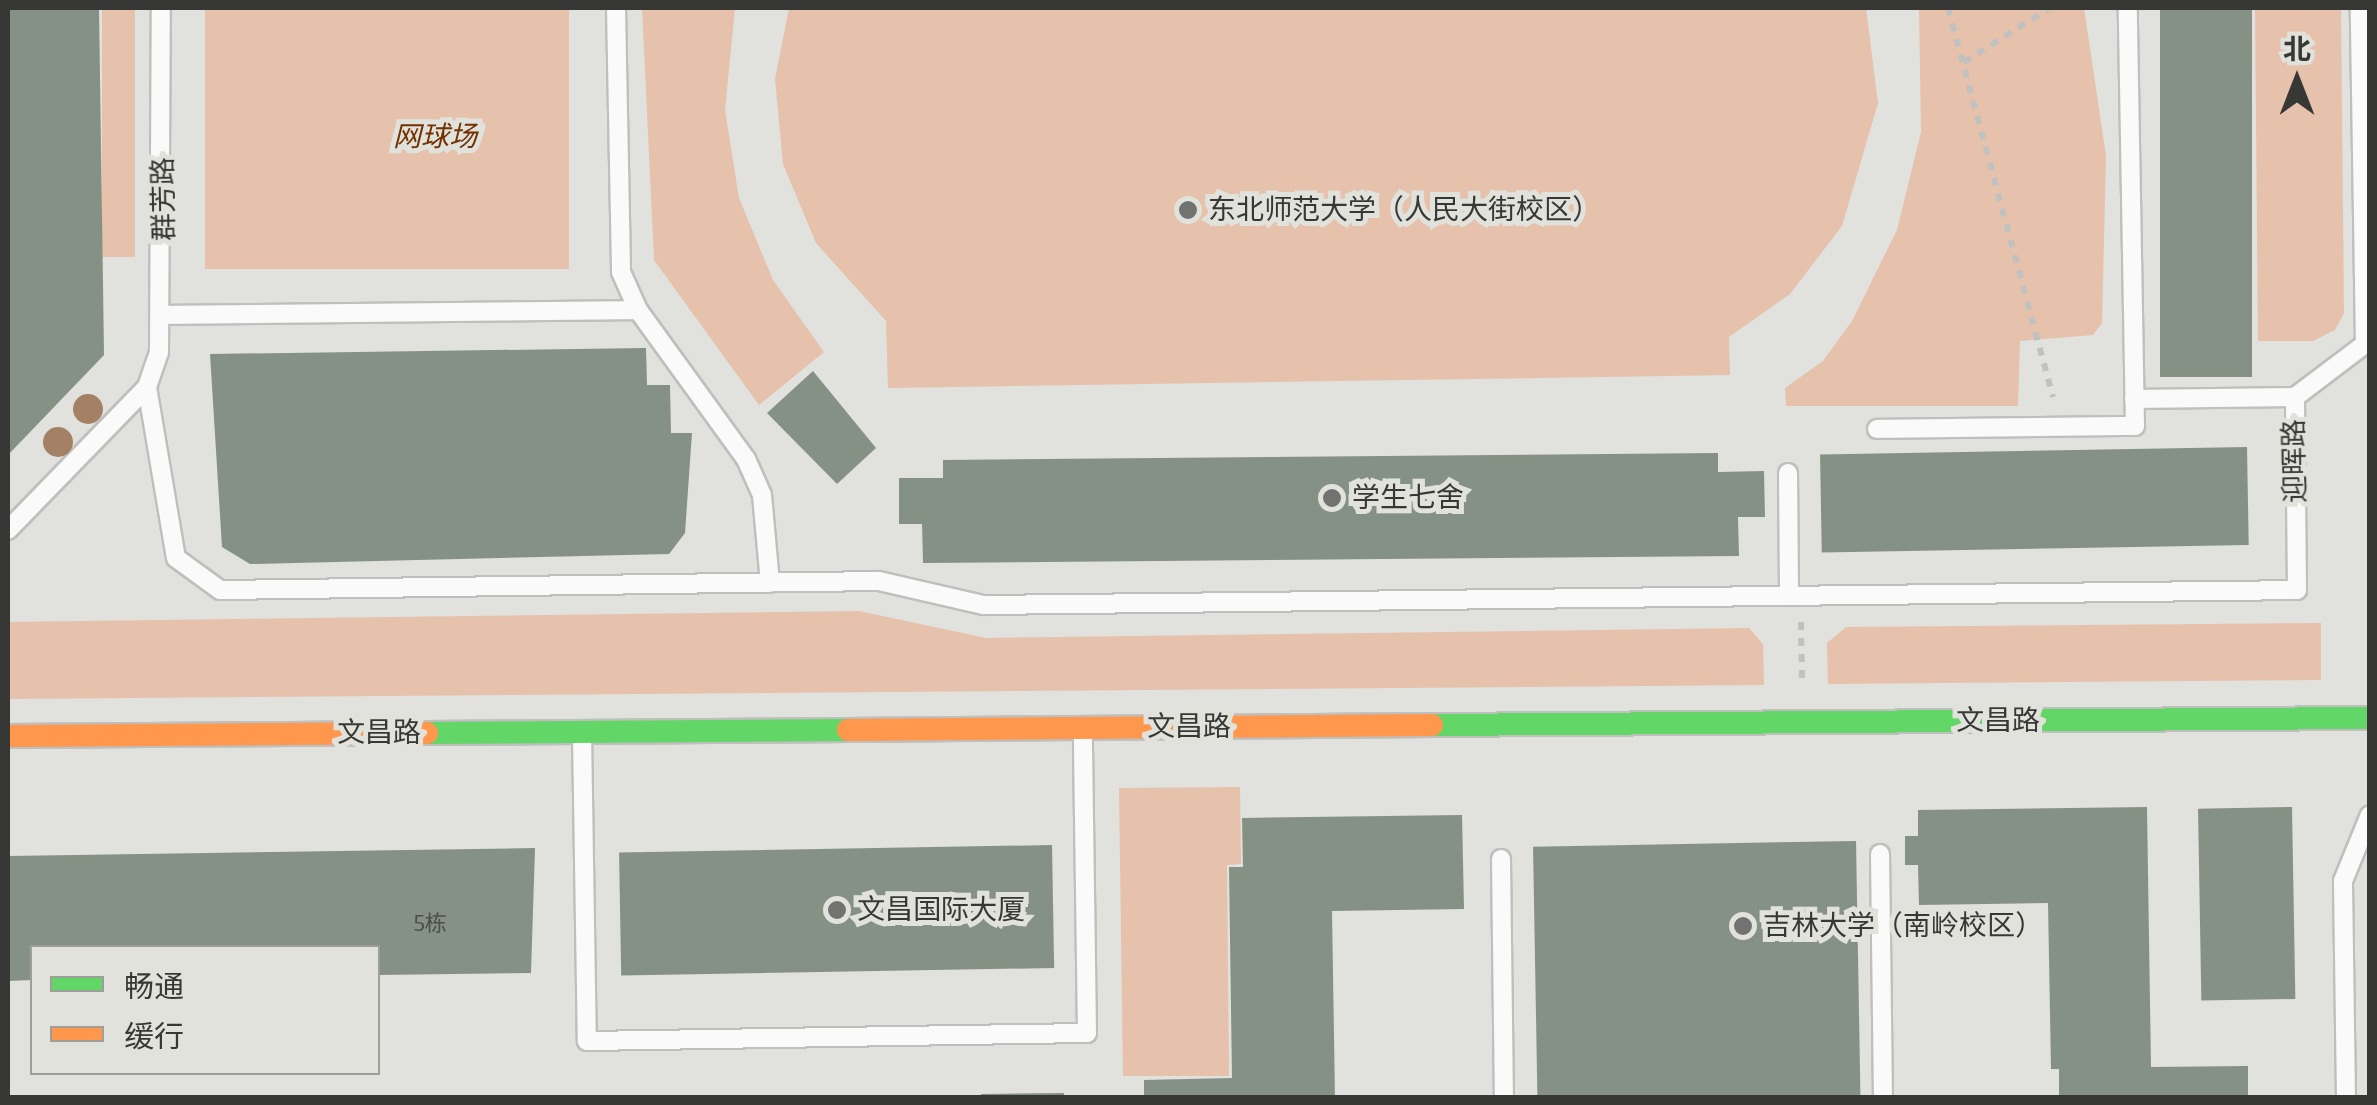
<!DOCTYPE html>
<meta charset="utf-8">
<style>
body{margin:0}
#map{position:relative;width:2377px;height:1105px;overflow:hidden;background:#e1e1de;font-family:Bitter,"Noto Sans SC",serif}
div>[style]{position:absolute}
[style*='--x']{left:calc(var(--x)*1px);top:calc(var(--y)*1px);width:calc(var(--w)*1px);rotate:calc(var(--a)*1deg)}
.green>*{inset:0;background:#e6c1ac;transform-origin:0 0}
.building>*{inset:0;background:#869185;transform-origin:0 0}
.path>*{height:6px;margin-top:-3px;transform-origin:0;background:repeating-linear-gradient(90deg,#c1c1c0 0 8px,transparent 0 16px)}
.roads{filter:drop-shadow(2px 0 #bfbfbd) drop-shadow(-2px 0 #bfbfbd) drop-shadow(0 2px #bfbfbd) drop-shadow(0 -2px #bfbfbd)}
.lane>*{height:18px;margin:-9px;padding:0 9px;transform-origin:9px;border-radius:9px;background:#fafafa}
.fast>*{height:22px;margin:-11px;padding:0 11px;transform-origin:11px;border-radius:11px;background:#63d668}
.slow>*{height:22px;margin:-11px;padding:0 11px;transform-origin:11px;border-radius:11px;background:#ff974d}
.trees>*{width:30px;height:30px;margin:-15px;border-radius:50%;background:#a48064}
.dots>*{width:28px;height:28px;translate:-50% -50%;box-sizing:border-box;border:5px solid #e2e2dd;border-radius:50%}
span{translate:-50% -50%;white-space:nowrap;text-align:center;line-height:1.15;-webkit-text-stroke:10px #e2e2dd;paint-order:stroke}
.number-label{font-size:22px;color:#4b4e49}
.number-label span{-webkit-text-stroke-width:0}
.park-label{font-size:28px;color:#733100;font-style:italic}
.street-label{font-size:28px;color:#373735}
.poi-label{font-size:28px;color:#373735}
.left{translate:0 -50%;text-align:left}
.frame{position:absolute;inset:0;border:10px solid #373735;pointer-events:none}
.legend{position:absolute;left:30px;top:945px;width:350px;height:130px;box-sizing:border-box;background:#e2e2dd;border:2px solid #9e9e9a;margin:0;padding:12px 18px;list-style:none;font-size:30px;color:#373735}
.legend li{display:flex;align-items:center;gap:20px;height:50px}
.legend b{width:50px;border:2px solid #9e9e9a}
.north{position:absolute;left:2247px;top:30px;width:100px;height:100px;-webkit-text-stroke:8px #e2e2dd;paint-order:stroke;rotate:0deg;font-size:28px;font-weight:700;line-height:40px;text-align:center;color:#373735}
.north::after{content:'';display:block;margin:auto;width:35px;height:45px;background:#373735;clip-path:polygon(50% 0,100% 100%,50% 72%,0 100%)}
</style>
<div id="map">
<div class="green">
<i style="left:102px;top:8px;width:33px;height:249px"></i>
<i style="left:205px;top:8px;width:364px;height:261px"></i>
<i style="clip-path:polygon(642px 8px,735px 8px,725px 110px,739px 198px,773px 280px,824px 352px,759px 405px,654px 260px)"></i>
<i style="clip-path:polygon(789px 8px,1866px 8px,1878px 103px,1842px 226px,1790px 294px,1729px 337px,1730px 375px,888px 388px,886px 321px,816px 243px,783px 164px,775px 79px)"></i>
<i style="clip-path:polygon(1919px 8px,2084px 8px,2106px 156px,2102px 323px,2093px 335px,2020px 341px,2018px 406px,1786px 406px,1785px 388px,1823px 361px,1852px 321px,1897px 230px,1921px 132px)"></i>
<i style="clip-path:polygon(2255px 8px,2341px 8px,2344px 313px,2335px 330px,2313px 341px,2258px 341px)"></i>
<i style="clip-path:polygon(859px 611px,986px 638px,1749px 628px,1763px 644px,1764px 685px,8px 699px,8px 622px)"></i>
<i style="clip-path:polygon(2321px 623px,2321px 680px,1828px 684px,1827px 643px,1846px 627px)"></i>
<i style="clip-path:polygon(1240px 787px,1241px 864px,1227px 865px,1229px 1076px,1123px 1076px,1119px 788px)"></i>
</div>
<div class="building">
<i style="clip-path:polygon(8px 8px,99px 8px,104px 355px,8px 455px)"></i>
<i style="left:2160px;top:8px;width:92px;height:369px"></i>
<i style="clip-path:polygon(646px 348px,647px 385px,670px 385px,671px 433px,692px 433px,685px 533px,669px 554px,250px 564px,222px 547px,210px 354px)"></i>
<i style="clip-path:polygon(813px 371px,876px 448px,837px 484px,767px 413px)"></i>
<i style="left:2247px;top:447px;width:98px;height:427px;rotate:89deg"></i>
<i style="clip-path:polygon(1718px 453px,1718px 472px,1764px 471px,1765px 517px,1738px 517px,1739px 556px,923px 563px,922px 524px,899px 524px,899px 478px,943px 478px,943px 460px)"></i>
<i style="clip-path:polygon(2147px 807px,2151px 1067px,2248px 1066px,2248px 1098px,2059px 1098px,2059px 1069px,2051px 1069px,2048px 903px,1919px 905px,1918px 865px,1905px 865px,1905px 836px,1918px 836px,1918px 810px)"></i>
<i style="left:2292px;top:807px;width:192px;height:94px;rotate:89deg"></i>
<i style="clip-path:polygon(1462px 815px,1464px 909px,1332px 911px,1335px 1098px,1144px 1098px,1144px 1080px,1232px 1078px,1229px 867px,1243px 867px,1242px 818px)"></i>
<i style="left:1856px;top:841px;width:257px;height:323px;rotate:89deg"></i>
<i style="left:1052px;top:845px;width:123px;height:433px;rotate:89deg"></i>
<i style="clip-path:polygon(535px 848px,531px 973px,378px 975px,378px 948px,32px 948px,32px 980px,8px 981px,8px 856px)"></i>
<i style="clip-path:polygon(1064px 1093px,1064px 1098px,981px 1098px,981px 1094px)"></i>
</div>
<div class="path">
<i style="--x:1948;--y:8;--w:403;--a:74.9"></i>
<i style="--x:1964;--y:62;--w:101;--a:-32.4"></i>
<i style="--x:1801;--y:622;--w:58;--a:89"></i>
</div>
<div class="roads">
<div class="lane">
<i style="--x:616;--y:8;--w:264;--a:88.9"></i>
<i style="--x:621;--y:272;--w:42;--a:65.9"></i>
<i style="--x:638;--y:310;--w:184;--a:54.1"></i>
<i style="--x:746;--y:459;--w:39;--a:66"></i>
<i style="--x:762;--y:495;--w:88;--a:84.8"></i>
<i style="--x:166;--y:315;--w:472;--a:-0.6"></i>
<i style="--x:147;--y:387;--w:173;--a:80.4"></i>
<i style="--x:176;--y:558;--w:54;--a:36"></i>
<i style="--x:220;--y:590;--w:659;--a:-0.78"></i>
<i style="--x:879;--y:581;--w:107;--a:13"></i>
<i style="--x:983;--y:605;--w:1314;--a:-0.65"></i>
<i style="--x:2297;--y:590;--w:193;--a:-90.6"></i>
<i style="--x:2295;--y:397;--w:88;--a:-37.1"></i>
<i style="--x:2365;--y:344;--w:336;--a:-90.9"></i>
<i style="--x:2134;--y:399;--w:161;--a:-0.7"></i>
<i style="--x:1877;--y:429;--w:258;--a:-0.7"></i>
<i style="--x:2135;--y:426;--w:418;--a:-91"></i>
<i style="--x:1788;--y:473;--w:123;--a:89.5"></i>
<i style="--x:8;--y:530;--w:199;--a:-45.8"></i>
<i style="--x:147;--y:387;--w:37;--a:-71"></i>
<i style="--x:159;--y:352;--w:344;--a:-89.7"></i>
<i style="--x:582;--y:733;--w:308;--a:89.1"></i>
<i style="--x:587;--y:1041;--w:500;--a:-0.92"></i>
<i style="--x:1087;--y:1033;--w:305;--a:-90.8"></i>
<i style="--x:1880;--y:854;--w:244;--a:89.3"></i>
<i style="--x:1501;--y:859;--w:239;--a:89.3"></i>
<i style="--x:2346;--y:1098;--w:217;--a:-90.8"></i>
<i style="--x:2343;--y:881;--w:71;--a:-67.8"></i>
</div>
<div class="fast">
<i style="--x:1432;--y:725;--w:938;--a:-0.43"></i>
<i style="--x:427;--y:733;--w:421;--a:-0.4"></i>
</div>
<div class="slow">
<i style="--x:848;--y:730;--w:584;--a:-0.49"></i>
<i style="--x:8;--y:736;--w:419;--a:-0.4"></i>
</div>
</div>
<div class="trees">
<i style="left:88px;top:409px"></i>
<i style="left:58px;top:442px"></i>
</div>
<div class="dots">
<i style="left:1188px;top:210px;background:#727270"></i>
<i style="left:1332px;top:498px;background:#727270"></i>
<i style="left:837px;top:910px;background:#727270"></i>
<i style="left:1743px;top:926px;background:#727270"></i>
</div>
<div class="number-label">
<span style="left:430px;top:924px">5栋</span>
</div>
<div class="park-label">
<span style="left:435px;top:137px">网球场</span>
</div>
<div class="street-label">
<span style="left:164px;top:199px;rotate:-91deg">群芳路</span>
<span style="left:2295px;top:461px;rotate:-91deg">迎晖路</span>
<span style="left:1998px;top:721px">文昌路</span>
<span style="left:1189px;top:727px">文昌路</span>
<span style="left:379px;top:733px">文昌路</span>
</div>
<div class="poi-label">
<span class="left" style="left:1208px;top:210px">东北师范大学（人民大街校区）</span>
<span class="left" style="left:1352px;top:498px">学生七舍</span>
<span class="left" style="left:857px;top:910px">文昌国际大厦</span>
<span class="left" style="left:1763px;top:926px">吉林大学（南岭校区）</span>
</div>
<div class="frame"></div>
<ul class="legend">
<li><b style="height:12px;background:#63d668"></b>畅通</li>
<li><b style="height:12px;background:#ff974d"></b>缓行</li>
</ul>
<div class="north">北</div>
</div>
